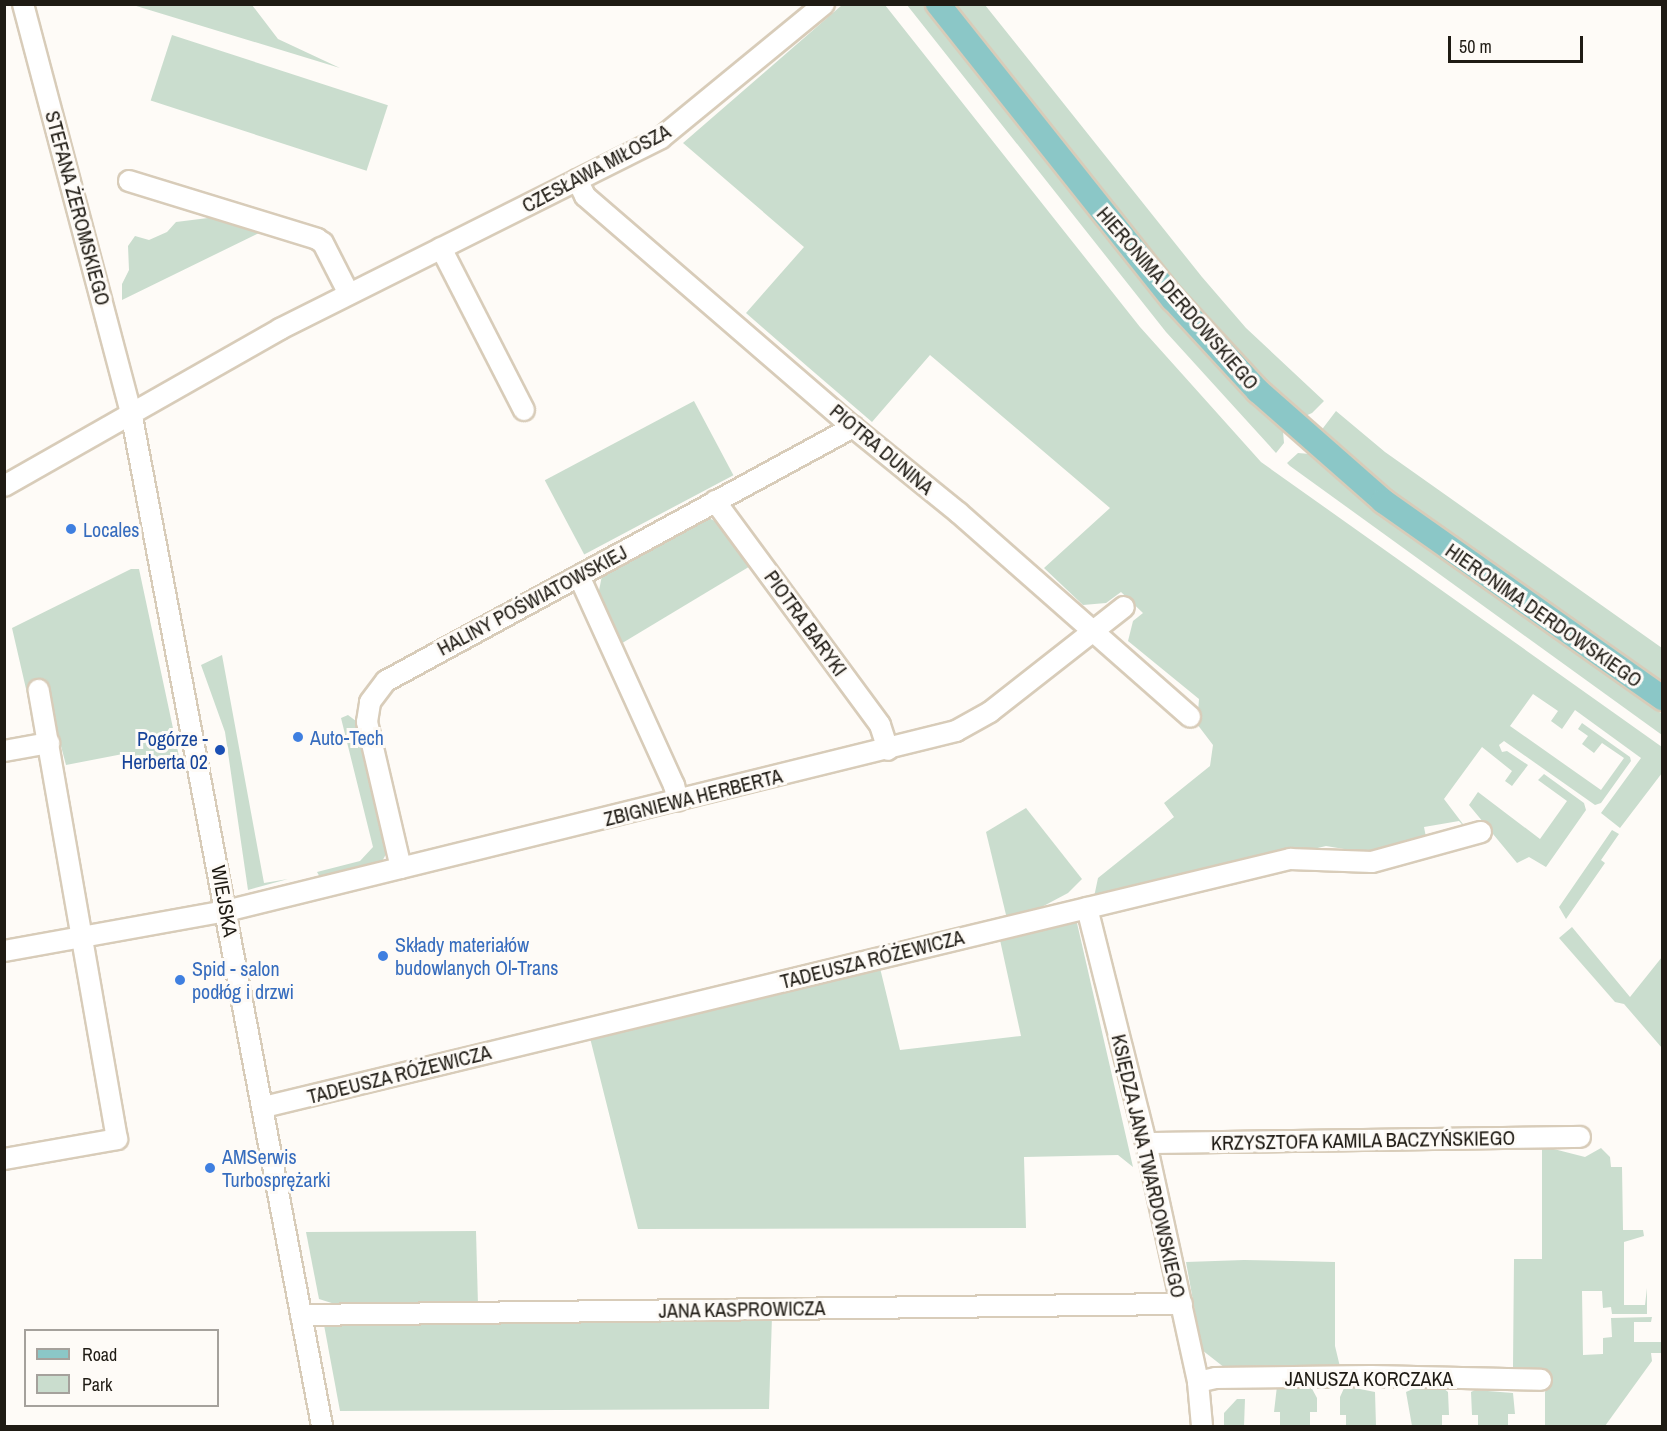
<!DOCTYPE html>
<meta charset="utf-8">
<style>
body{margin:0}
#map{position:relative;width:1667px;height:1431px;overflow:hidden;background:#fefbf7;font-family:"Archivo Narrow",sans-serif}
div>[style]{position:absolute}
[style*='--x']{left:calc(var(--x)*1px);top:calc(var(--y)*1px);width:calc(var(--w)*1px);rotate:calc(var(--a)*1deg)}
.green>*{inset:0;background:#caddce;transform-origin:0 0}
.roads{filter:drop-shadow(2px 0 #d8ccb9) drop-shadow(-2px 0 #d8ccb9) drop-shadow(0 2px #d8ccb9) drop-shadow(0 -2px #d8ccb9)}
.minor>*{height:20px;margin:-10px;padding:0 10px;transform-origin:10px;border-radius:10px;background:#fff}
.major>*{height:24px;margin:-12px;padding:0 12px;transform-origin:12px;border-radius:12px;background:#8bc7c7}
.dots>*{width:16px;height:16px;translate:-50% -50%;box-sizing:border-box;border:3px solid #fefbf7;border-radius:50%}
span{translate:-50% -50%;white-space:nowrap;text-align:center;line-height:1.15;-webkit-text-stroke:6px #fefbf7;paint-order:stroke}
.street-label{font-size:20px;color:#1f1b14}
.shop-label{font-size:20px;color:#366cbe}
.left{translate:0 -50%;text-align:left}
.transit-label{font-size:20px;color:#164399}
.right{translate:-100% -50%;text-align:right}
.frame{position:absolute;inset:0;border:6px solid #1f1b14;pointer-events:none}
.legend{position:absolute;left:24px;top:1329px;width:195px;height:78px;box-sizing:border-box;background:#fefbf7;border:2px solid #a5a19c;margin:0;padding:8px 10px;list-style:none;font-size:18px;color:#1f1b14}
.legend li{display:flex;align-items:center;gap:12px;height:30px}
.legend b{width:30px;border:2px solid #a5a19c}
.scale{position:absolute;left:1448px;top:36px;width:135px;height:27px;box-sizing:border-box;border:3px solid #1f1b14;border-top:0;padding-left:8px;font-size:18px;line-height:21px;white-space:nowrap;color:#1f1b14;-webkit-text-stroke:4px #fefbf7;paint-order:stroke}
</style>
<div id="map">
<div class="green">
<i style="clip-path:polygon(133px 5px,252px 5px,278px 39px,340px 68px)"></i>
<i style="clip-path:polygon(842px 5px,885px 5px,1140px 327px,1261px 462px,1662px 747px,1662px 773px,1620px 828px,1601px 813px,1641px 758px,1575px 710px,1562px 729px,1551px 721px,1558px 711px,1533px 694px,1510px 726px,1601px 790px,1624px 758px,1602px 743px,1594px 753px,1582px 744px,1588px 736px,1578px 729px,1582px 723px,1630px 757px,1631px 761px,1601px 803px,1595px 805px,1504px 741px,1499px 745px,1502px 752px,1507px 751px,1528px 765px,1512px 786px,1505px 781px,1512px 771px,1482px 747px,1444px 799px,1469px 832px,1459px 821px,1424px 827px,1428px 847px,1374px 854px,1326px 846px,1128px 894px,1094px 897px,1098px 878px,1174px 817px,1164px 803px,1210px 766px,1213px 745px,1197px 724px,1199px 699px,1128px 641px,1133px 621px,1143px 613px,1121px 592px,1106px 603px,1083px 605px,1044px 568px,1110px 508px,930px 355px,872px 422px,808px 367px,746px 313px,804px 247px,683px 143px)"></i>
<i style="clip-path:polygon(907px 5px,923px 5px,1173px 316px,1224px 374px,1283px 431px,1284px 443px,1276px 453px,1166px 332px)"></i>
<i style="clip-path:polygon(951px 5px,985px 5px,1202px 277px,1246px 328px,1324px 401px,1312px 413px,1303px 417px,1216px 335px)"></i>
<i style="left:172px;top:35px;width:227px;height:69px;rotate:18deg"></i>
<i style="clip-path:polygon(216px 217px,261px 232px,122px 300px,122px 284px,129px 270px,128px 246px,135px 236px,149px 240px,167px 232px,176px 222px)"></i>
<i style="left:694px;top:401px;width:84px;height:169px;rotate:62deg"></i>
<i style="clip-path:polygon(1336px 411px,1385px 452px,1662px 648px,1662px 689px,1388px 495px,1320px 432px)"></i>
<i style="clip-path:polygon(1298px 453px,1310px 454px,1416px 540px,1662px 714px,1662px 735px,1290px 466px,1287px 463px)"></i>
<i style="clip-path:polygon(698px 518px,709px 518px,724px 526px,752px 565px,619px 645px,597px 601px,603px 570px)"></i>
<i style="clip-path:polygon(131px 569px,139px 569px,180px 761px,153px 767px,138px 763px,128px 753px,66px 765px,57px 731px,40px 732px,35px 728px,12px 628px)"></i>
<i style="clip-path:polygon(222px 655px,264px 883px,288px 879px,248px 890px,225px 732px,201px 665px)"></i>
<i style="clip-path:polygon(348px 715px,356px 721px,386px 846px,385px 856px,380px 865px,321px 879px,317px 872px,360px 861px,373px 847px,341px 718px)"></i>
<i style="clip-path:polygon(1544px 774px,1584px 803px,1586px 810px,1546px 867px,1529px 857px,1517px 863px,1469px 805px,1478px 792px,1540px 839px,1567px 801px,1538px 780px)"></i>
<i style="clip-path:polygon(1026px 808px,1082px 879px,1068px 893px,1036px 910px,1007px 919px,986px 832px)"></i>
<i style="clip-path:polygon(1612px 830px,1619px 834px,1601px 860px,1605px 863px,1566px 919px,1559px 907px)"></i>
<i style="clip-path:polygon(1059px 923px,1077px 923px,1133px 1167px,1118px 1155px,1024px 1157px,1026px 1228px,638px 1229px,590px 1038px,880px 968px,900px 1050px,1021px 1036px,1000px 940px)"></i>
<i style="clip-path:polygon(1572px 927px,1630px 997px,1662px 957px,1662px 1048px,1624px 1004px,1615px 1002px,1559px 938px)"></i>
<i style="clip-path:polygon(1542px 1146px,1585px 1157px,1601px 1148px,1610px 1157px,1611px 1167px,1622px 1167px,1623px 1230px,1643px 1230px,1644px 1236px,1624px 1242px,1624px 1305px,1645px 1305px,1647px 1288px,1647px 1314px,1612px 1314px,1611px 1307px,1603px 1308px,1602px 1291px,1582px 1291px,1583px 1355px,1603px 1354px,1603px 1338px,1612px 1337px,1611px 1318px,1652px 1317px,1651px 1322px,1634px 1322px,1634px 1342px,1662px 1342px,1662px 1353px,1651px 1353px,1652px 1361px,1605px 1426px,1545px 1426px,1545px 1392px,1551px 1376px,1487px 1369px,1513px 1367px,1514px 1259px,1542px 1259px)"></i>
<i style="clip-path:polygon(476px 1231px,478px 1305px,338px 1305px,319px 1299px,306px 1232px)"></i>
<i style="clip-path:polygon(1244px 1260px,1335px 1262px,1335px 1346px,1341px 1371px,1225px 1368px,1202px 1350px,1186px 1262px)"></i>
<i style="clip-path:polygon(772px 1316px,769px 1409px,340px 1411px,324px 1325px,336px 1320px)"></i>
<i style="clip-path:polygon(1310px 1385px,1317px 1398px,1317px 1412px,1310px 1412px,1310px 1426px,1280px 1426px,1280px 1412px,1274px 1412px,1277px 1386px)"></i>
<i style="clip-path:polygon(1345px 1386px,1375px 1392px,1376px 1426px,1346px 1426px,1346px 1415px,1340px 1415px,1340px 1397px)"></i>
<i style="clip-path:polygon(1415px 1388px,1443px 1388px,1448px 1392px,1449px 1415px,1442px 1415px,1442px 1426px,1412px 1426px,1406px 1392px)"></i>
<i style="clip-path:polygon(1475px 1390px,1513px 1393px,1515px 1414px,1508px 1414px,1508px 1426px,1478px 1426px,1478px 1415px,1472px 1415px,1471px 1392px)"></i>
<i style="clip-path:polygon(1237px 1399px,1245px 1399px,1244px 1426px,1224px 1426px,1224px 1413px)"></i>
</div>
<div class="roads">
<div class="minor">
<i style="--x:23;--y:4;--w:422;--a:75.2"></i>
<i style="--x:131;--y:412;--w:1032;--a:79.33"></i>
<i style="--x:577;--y:180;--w:18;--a:63"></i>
<i style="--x:585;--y:196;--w:354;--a:40.8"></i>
<i style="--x:853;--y:427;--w:136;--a:39.1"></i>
<i style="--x:959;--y:513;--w:308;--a:41.4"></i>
<i style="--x:129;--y:181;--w:197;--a:17.1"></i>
<i style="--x:317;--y:239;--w:7;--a:34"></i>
<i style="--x:323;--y:243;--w:57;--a:63"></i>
<i style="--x:441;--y:248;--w:182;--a:62.9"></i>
<i style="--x:4;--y:486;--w:318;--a:-29.6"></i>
<i style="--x:280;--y:329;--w:426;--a:-26.6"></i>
<i style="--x:661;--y:138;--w:211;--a:-39.4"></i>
<i style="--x:715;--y:501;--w:278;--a:53.6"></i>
<i style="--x:880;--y:725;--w:26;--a:72"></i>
<i style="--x:579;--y:576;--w:230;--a:65.6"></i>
<i style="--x:674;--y:785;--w:16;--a:76"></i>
<i style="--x:4;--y:751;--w:46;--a:-10.1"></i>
<i style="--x:401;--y:868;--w:150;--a:-103.1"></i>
<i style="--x:367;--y:722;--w:20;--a:-81"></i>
<i style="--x:370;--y:702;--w:26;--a:-53"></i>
<i style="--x:386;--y:681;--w:532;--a:-28.54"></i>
<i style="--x:1087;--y:908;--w:242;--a:75.9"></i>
<i style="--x:1146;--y:1143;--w:245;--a:77.7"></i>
<i style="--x:1198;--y:1382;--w:44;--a:84.8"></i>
<i style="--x:4;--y:951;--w:226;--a:-10.2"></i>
<i style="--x:226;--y:911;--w:752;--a:-13.85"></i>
<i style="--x:956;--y:731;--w:39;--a:-29"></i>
<i style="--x:990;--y:712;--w:170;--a:-38.1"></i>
<i style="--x:264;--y:1107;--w:1056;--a:-13.59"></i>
<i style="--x:1290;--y:859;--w:82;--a:2.1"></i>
<i style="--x:1372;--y:862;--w:113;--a:-15.4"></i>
<i style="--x:1146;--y:1143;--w:434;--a:-0.8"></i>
<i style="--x:4;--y:1159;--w:115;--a:-10"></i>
<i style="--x:117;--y:1139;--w:456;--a:-99.9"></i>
<i style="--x:301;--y:1315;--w:881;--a:-0.72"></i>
<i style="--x:1198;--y:1382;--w:18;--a:-13"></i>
<i style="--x:1216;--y:1378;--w:155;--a:-0.7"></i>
<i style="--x:1371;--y:1376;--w:170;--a:1.3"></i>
</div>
<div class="major">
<i style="--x:938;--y:4;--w:377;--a:51.5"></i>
<i style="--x:1173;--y:299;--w:125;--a:47.3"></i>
<i style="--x:1258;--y:391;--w:167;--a:41.3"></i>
<i style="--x:1383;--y:501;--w:342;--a:35.2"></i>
</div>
</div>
<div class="dots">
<i style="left:71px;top:529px;background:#3f7fe0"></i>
<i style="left:298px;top:737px;background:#3f7fe0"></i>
<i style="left:220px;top:750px;background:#1a4fb4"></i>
<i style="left:383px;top:956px;background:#3f7fe0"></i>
<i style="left:180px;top:980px;background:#3f7fe0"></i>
<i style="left:210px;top:1168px;background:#3f7fe0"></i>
</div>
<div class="street-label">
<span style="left:596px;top:168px;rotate:-28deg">CZESŁAWA MIŁOSZA</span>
<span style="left:78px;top:208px;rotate:75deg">STEFANA ŻEROMSKIEGO</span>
<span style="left:1178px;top:298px;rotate:49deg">HIERONIMA DERDOWSKIEGO</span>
<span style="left:882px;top:449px;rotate:40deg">PIOTRA DUNINA</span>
<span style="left:532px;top:600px;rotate:-28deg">HALINY POŚWIATOWSKIEJ</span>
<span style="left:1544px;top:615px;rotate:35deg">HIERONIMA DERDOWSKIEGO</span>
<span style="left:806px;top:623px;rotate:54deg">PIOTRA BARYKI</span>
<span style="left:693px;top:797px;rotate:-14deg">ZBIGNIEWA HERBERTA</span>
<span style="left:225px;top:901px;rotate:80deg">WIEJSKA</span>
<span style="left:872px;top:959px;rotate:-14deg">TADEUSZA RÓŻEWICZA</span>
<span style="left:399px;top:1074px;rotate:-14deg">TADEUSZA RÓŻEWICZA</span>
<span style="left:1363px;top:1140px;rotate:-1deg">KRZYSZTOFA KAMILA BACZYŃSKIEGO</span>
<span style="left:1149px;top:1166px;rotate:77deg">KSIĘDZA JANA TWARDOWSKIEGO</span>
<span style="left:742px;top:1309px;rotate:-1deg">JANA KASPROWICZA</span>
<span style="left:1369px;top:1378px">JANUSZA KORCZAKA</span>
</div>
<div class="shop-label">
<span class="left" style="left:83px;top:529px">Locales</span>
<span class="left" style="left:310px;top:737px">Auto-Tech</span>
<span class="left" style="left:395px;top:956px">Składy materiałów<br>budowlanych Ol-Trans</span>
<span class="left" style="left:192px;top:980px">Spid - salon<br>podłóg i drzwi</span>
<span class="left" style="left:222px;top:1168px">AMSerwis<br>Turbosprężarki</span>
</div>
<div class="transit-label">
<span class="right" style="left:208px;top:750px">Pogórze -<br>Herberta 02</span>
</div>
<div class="frame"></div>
<ul class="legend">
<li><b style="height:8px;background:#8bc7c7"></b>Road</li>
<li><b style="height:16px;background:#caddce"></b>Park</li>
</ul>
<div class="scale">50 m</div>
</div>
